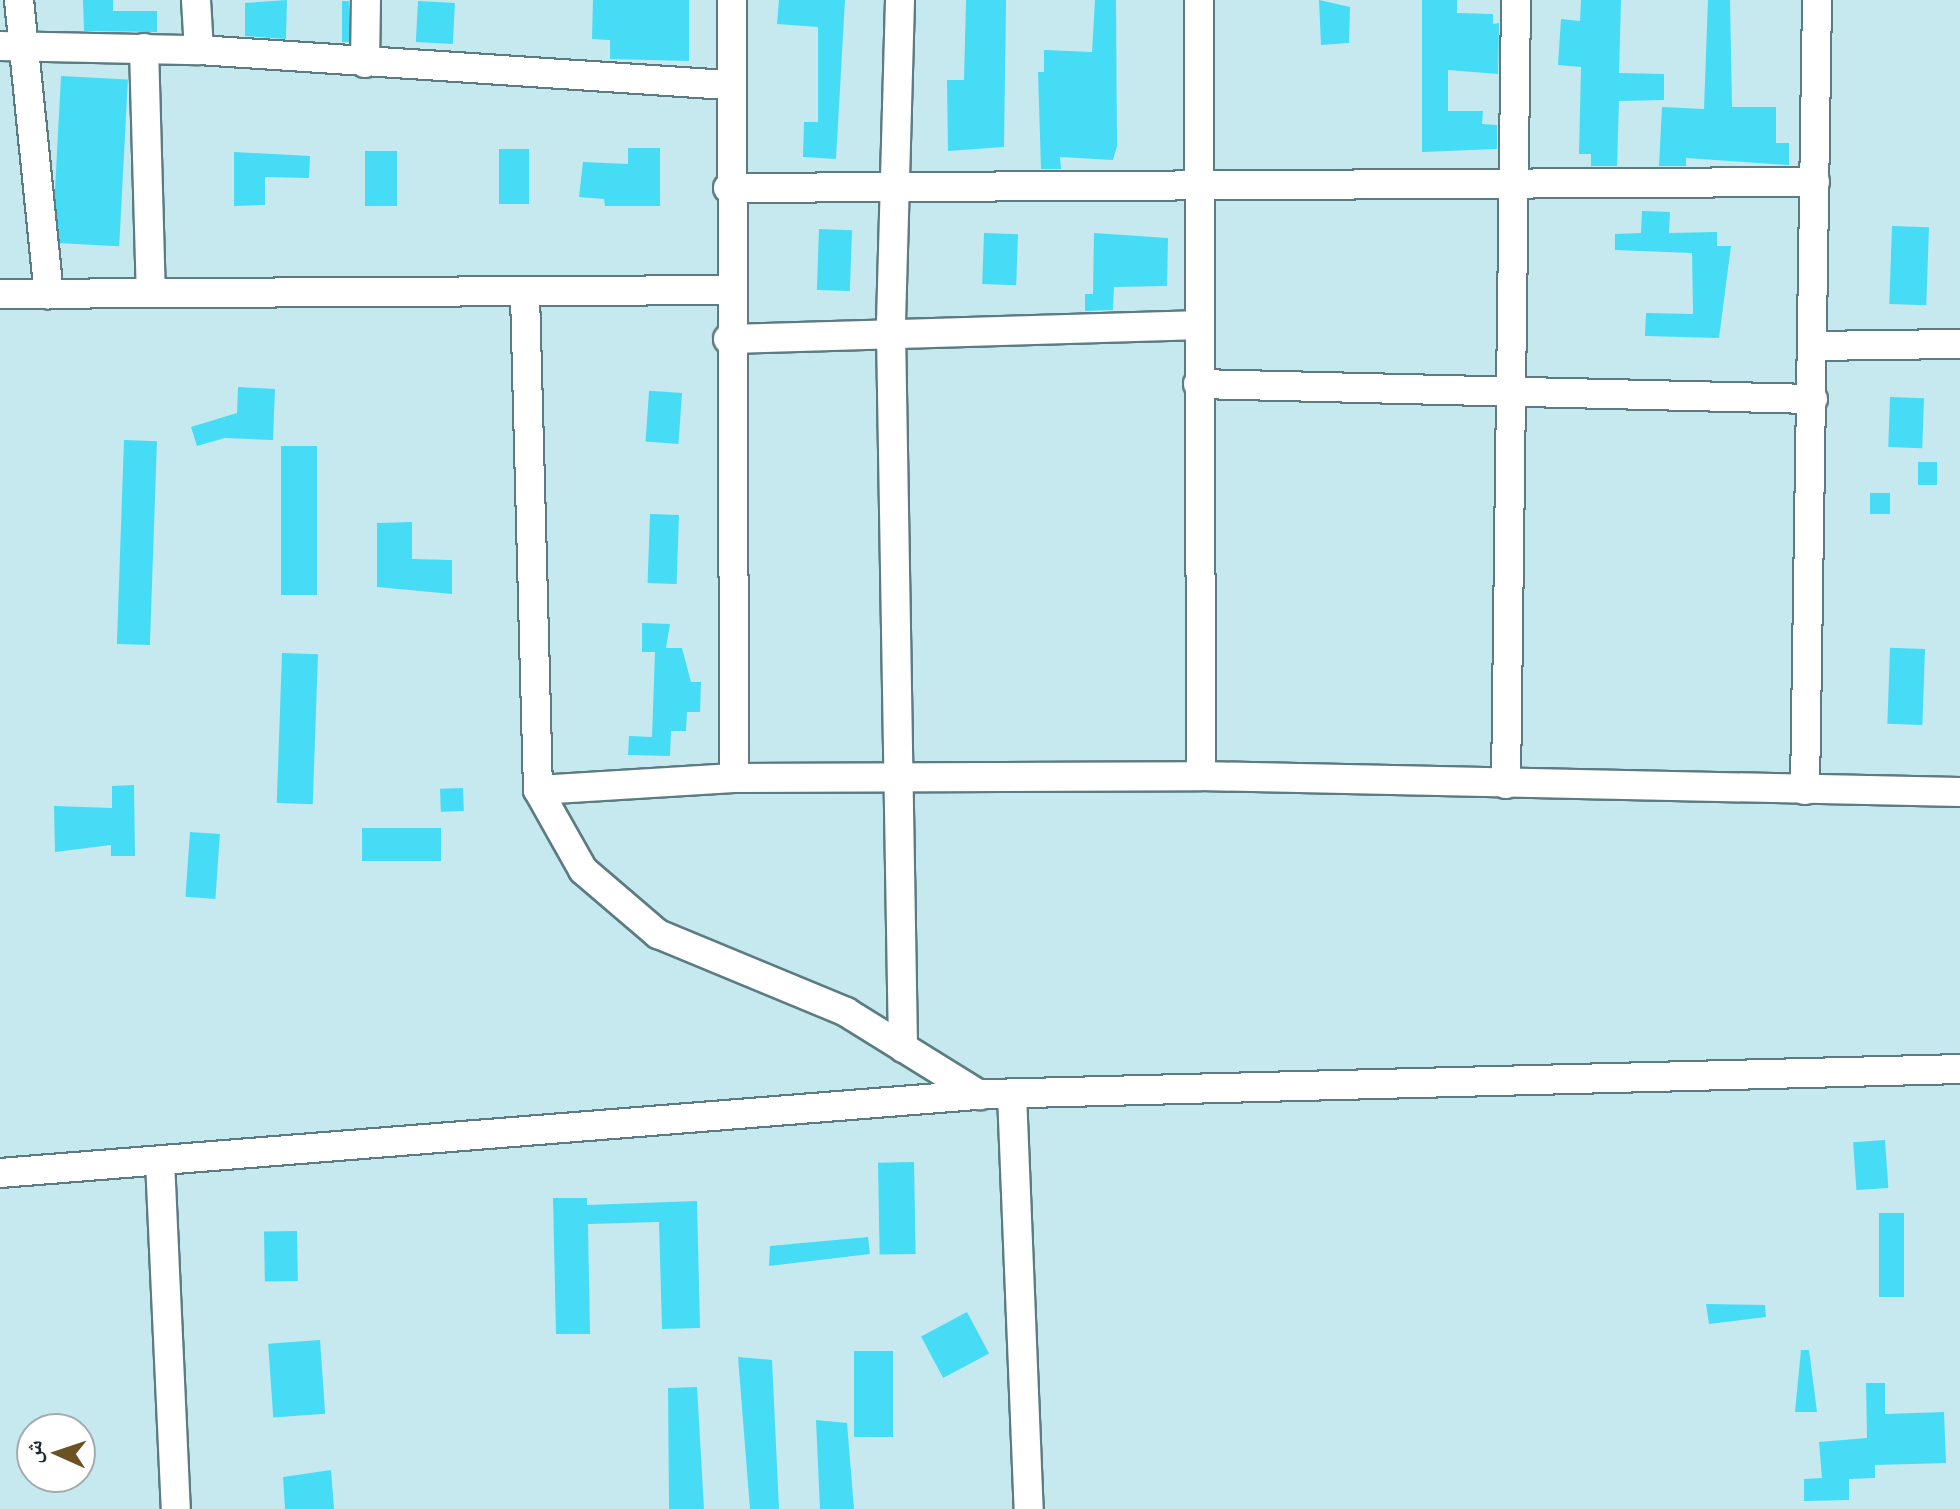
<!DOCTYPE html>
<meta charset="utf-8">
<style>
body{margin:0}
#map{position:relative;width:1960px;height:1509px;overflow:hidden;background:#c6e9f0;font-family:"DM Sans","Noto Naskh Arabic",sans-serif}
div>[style]{position:absolute}
[style*='--x']{left:calc(var(--x)*1px);top:calc(var(--y)*1px);width:calc(var(--w)*1px);rotate:calc(var(--a)*1deg)}
.building>*{inset:0;background:#46dcf5;transform-origin:0 0}
.roads{filter:drop-shadow(2px 0 #5c7c82) drop-shadow(-2px 0 #5c7c82) drop-shadow(0 2px #5c7c82) drop-shadow(0 -2px #5c7c82)}
.minor>*{height:28px;margin:-14px;padding:0 14px;transform-origin:14px;border-radius:14px;background:#fff}
span{translate:-50% -50%;white-space:nowrap;text-align:center;line-height:1.15;-webkit-text-stroke:8px #fff;paint-order:stroke}
.north{position:absolute;left:16px;top:1413px;width:80px;height:80px;box-sizing:border-box;background:#fff;border:2px solid #a5abac;border-radius:50%;rotate:273deg;font-size:22px;font-weight:700;line-height:32px;text-align:center;color:#1f2c2f}
.north::after{content:'';display:block;margin:auto;width:28px;height:36px;background:#6c5223;clip-path:polygon(50% 0,100% 100%,50% 72%,0 100%)}
</style>
<div id="map">
<div class="building">
<i style="clip-path:polygon(83px 0,113px 0,113px 11px,157px 11px,157px 32px,84px 31px)"></i>
<i style="clip-path:polygon(287px 0,286px 39px,245px 36px,245px 3px)"></i>
<i style="clip-path:polygon(593px 0,689px 0,689px 61px,610px 59px,610px 40px,592px 39px)"></i>
<i style="clip-path:polygon(779px 0,845px 0,836px 159px,803px 157px,804px 122px,818px 122px,818px 27px,777px 24px)"></i>
<i style="clip-path:polygon(966px 0,1006px 0,1004px 147px,948px 151px,947px 80px,964px 80px)"></i>
<i style="clip-path:polygon(1095px 0,1116px 0,1117px 146px,1113px 160px,1060px 157px,1061px 169px,1041px 169px,1038px 72px,1044px 72px,1044px 50px,1092px 52px)"></i>
<i style="clip-path:polygon(1319px 0,1350px 7px,1349px 43px,1321px 45px)"></i>
<i style="clip-path:polygon(1422px 0,1457px 0,1457px 13px,1493px 14px,1493px 24px,1499px 23px,1498px 74px,1448px 70px,1448px 111px,1483px 111px,1482px 124px,1497px 125px,1497px 149px,1422px 152px)"></i>
<i style="clip-path:polygon(1581px 0,1621px 0,1619px 73px,1664px 74px,1664px 100px,1619px 101px,1617px 166px,1591px 166px,1591px 154px,1579px 154px,1581px 67px,1558px 65px,1561px 19px,1580px 21px)"></i>
<i style="clip-path:polygon(1708px 0,1730px 0,1732px 107px,1776px 107px,1776px 143px,1789px 143px,1789px 165px,1686px 158px,1686px 166px,1659px 166px,1662px 107px,1704px 109px)"></i>
<i style="left:342px;top:1px;width:7px;height:41px"></i>
<i style="left:418px;top:1px;width:37px;height:41px;rotate:3deg"></i>
<i style="left:61px;top:76px;width:67px;height:167px;rotate:3deg"></i>
<i style="clip-path:polygon(628px 148px,660px 148px,660px 206px,605px 206px,604px 199px,579px 197px,583px 162px,628px 164px)"></i>
<i style="left:499px;top:149px;width:30px;height:55px"></i>
<i style="left:365px;top:151px;width:32px;height:55px"></i>
<i style="clip-path:polygon(234px 152px,310px 156px,309px 178px,265px 177px,265px 205px,234px 206px)"></i>
<i style="clip-path:polygon(1642px 211px,1670px 212px,1669px 233px,1717px 232px,1717px 246px,1731px 246px,1719px 338px,1645px 336px,1646px 313px,1693px 314px,1692px 253px,1615px 250px,1615px 234px,1641px 233px)"></i>
<i style="left:1892px;top:226px;width:37px;height:78px;rotate:2deg"></i>
<i style="left:819px;top:229px;width:33px;height:61px;rotate:2deg"></i>
<i style="left:984px;top:233px;width:34px;height:51px;rotate:2deg"></i>
<i style="clip-path:polygon(1094px 233px,1168px 238px,1167px 286px,1114px 287px,1113px 310px,1085px 311px,1085px 294px,1093px 294px)"></i>
<i style="clip-path:polygon(238px 387px,275px 389px,273px 440px,225px 438px,197px 446px,191px 427px,237px 413px)"></i>
<i style="left:682px;top:393px;width:51px;height:33px;rotate:94deg"></i>
<i style="left:1890px;top:397px;width:34px;height:50px;rotate:2deg"></i>
<i style="left:124px;top:440px;width:33px;height:204px;rotate:2deg"></i>
<i style="left:281px;top:446px;width:36px;height:149px"></i>
<i style="left:1918px;top:462px;width:19px;height:23px"></i>
<i style="left:1870px;top:493px;width:20px;height:21px"></i>
<i style="left:650px;top:514px;width:29px;height:69px;rotate:2deg"></i>
<i style="clip-path:polygon(412px 522px,412px 559px,452px 560px,452px 594px,377px 587px,377px 523px)"></i>
<i style="clip-path:polygon(642px 623px,670px 624px,666px 648px,682px 648px,691px 682px,701px 682px,700px 712px,687px 712px,686px 731px,671px 731px,670px 756px,628px 755px,629px 736px,652px 737px,655px 652px,642px 652px)"></i>
<i style="left:1925px;top:649px;width:76px;height:35px;rotate:92deg"></i>
<i style="left:282px;top:653px;width:36px;height:150px;rotate:2deg"></i>
<i style="clip-path:polygon(134px 785px,135px 856px,111px 856px,111px 845px,55px 852px,54px 806px,112px 808px,112px 786px)"></i>
<i style="left:463px;top:788px;width:23px;height:23px;rotate:88deg"></i>
<i style="left:362px;top:828px;width:79px;height:33px"></i>
<i style="left:190px;top:832px;width:30px;height:65px;rotate:4deg"></i>
<i style="left:1885px;top:1140px;width:48px;height:32px;rotate:86deg"></i>
<i style="left:914px;top:1162px;width:92px;height:36px;rotate:89deg"></i>
<i style="clip-path:polygon(553px 1198px,587px 1198px,587px 1205px,697px 1201px,700px 1328px,662px 1329px,659px 1222px,588px 1224px,590px 1334px,556px 1334px)"></i>
<i style="left:1879px;top:1213px;width:25px;height:84px"></i>
<i style="left:297px;top:1231px;width:50px;height:33px;rotate:89deg"></i>
<i style="clip-path:polygon(868px 1237px,870px 1254px,769px 1266px,770px 1246px)"></i>
<i style="clip-path:polygon(1706px 1304px,1765px 1305px,1766px 1317px,1709px 1324px)"></i>
<i style="left:967px;top:1312px;width:47px;height:52px;rotate:62deg"></i>
<i style="left:320px;top:1340px;width:74px;height:52px;rotate:86deg"></i>
<i style="clip-path:polygon(1801px 1350px,1809px 1350px,1817px 1412px,1795px 1412px)"></i>
<i style="left:854px;top:1351px;width:39px;height:86px"></i>
<i style="clip-path:polygon(738px 1357px,772px 1360px,779px 1509px,750px 1509px)"></i>
<i style="clip-path:polygon(1866px 1383px,1885px 1383px,1885px 1414px,1944px 1412px,1946px 1463px,1875px 1465px,1875px 1478px,1849px 1479px,1849px 1500px,1804px 1501px,1804px 1479px,1822px 1478px,1819px 1442px,1867px 1438px)"></i>
<i style="clip-path:polygon(697px 1387px,704px 1509px,669px 1509px,668px 1388px)"></i>
<i style="clip-path:polygon(816px 1420px,847px 1423px,854px 1509px,820px 1509px)"></i>
<i style="clip-path:polygon(331px 1470px,334px 1509px,285px 1509px,283px 1477px)"></i>
</div>
<div class="roads">
<div class="minor">
<i style="--x:19;--y:0;--w:296;--a:84.2"></i>
<i style="--x:196;--y:0;--w:50;--a:86.6"></i>
<i style="--x:732;--y:0;--w:778;--a:89.85"></i>
<i style="--x:900;--y:0;--w:331;--a:91.6"></i>
<i style="--x:891;--y:331;--w:717;--a:89.04"></i>
<i style="--x:1199;--y:0;--w:776;--a:89.85"></i>
<i style="--x:0;--y:46;--w:199;--a:1.2"></i>
<i style="--x:199;--y:50;--w:530;--a:3.79"></i>
<i style="--x:144;--y:48;--w:244;--a:88.4"></i>
<i style="--x:365;--y:63;--w:63;--a:-89.1"></i>
<i style="--x:728;--y:188;--w:1087;--a:-0.32"></i>
<i style="--x:0;--y:294;--w:728;--a:-0.31"></i>
<i style="--x:525;--y:294;--w:496;--a:88.5"></i>
<i style="--x:538;--y:790;--w:92;--a:60.6"></i>
<i style="--x:583;--y:870;--w:99;--a:40.5"></i>
<i style="--x:658;--y:934;--w:204;--a:22.5"></i>
<i style="--x:846;--y:1012;--w:158;--a:31.8"></i>
<i style="--x:728;--y:339;--w:469;--a:-1.7"></i>
<i style="--x:1812;--y:346;--w:148;--a:-0.8"></i>
<i style="--x:1198;--y:384;--w:615;--a:1.4"></i>
<i style="--x:1506;--y:784;--w:784;--a:-89.27"></i>
<i style="--x:538;--y:790;--w:196;--a:-3.5"></i>
<i style="--x:734;--y:778;--w:467;--a:-0.2"></i>
<i style="--x:1201;--y:776;--w:759;--a:1.21"></i>
<i style="--x:1805;--y:790;--w:790;--a:-89.13"></i>
<i style="--x:1012;--y:1094;--w:415;--a:87.7"></i>
<i style="--x:160;--y:1161;--w:348;--a:87.4"></i>
<i style="--x:0;--y:1173;--w:991;--a:-4.57"></i>
<i style="--x:988;--y:1094;--w:972;--a:-1.47"></i>
</div>
</div>
<div class="north">ش</div>
</div>
